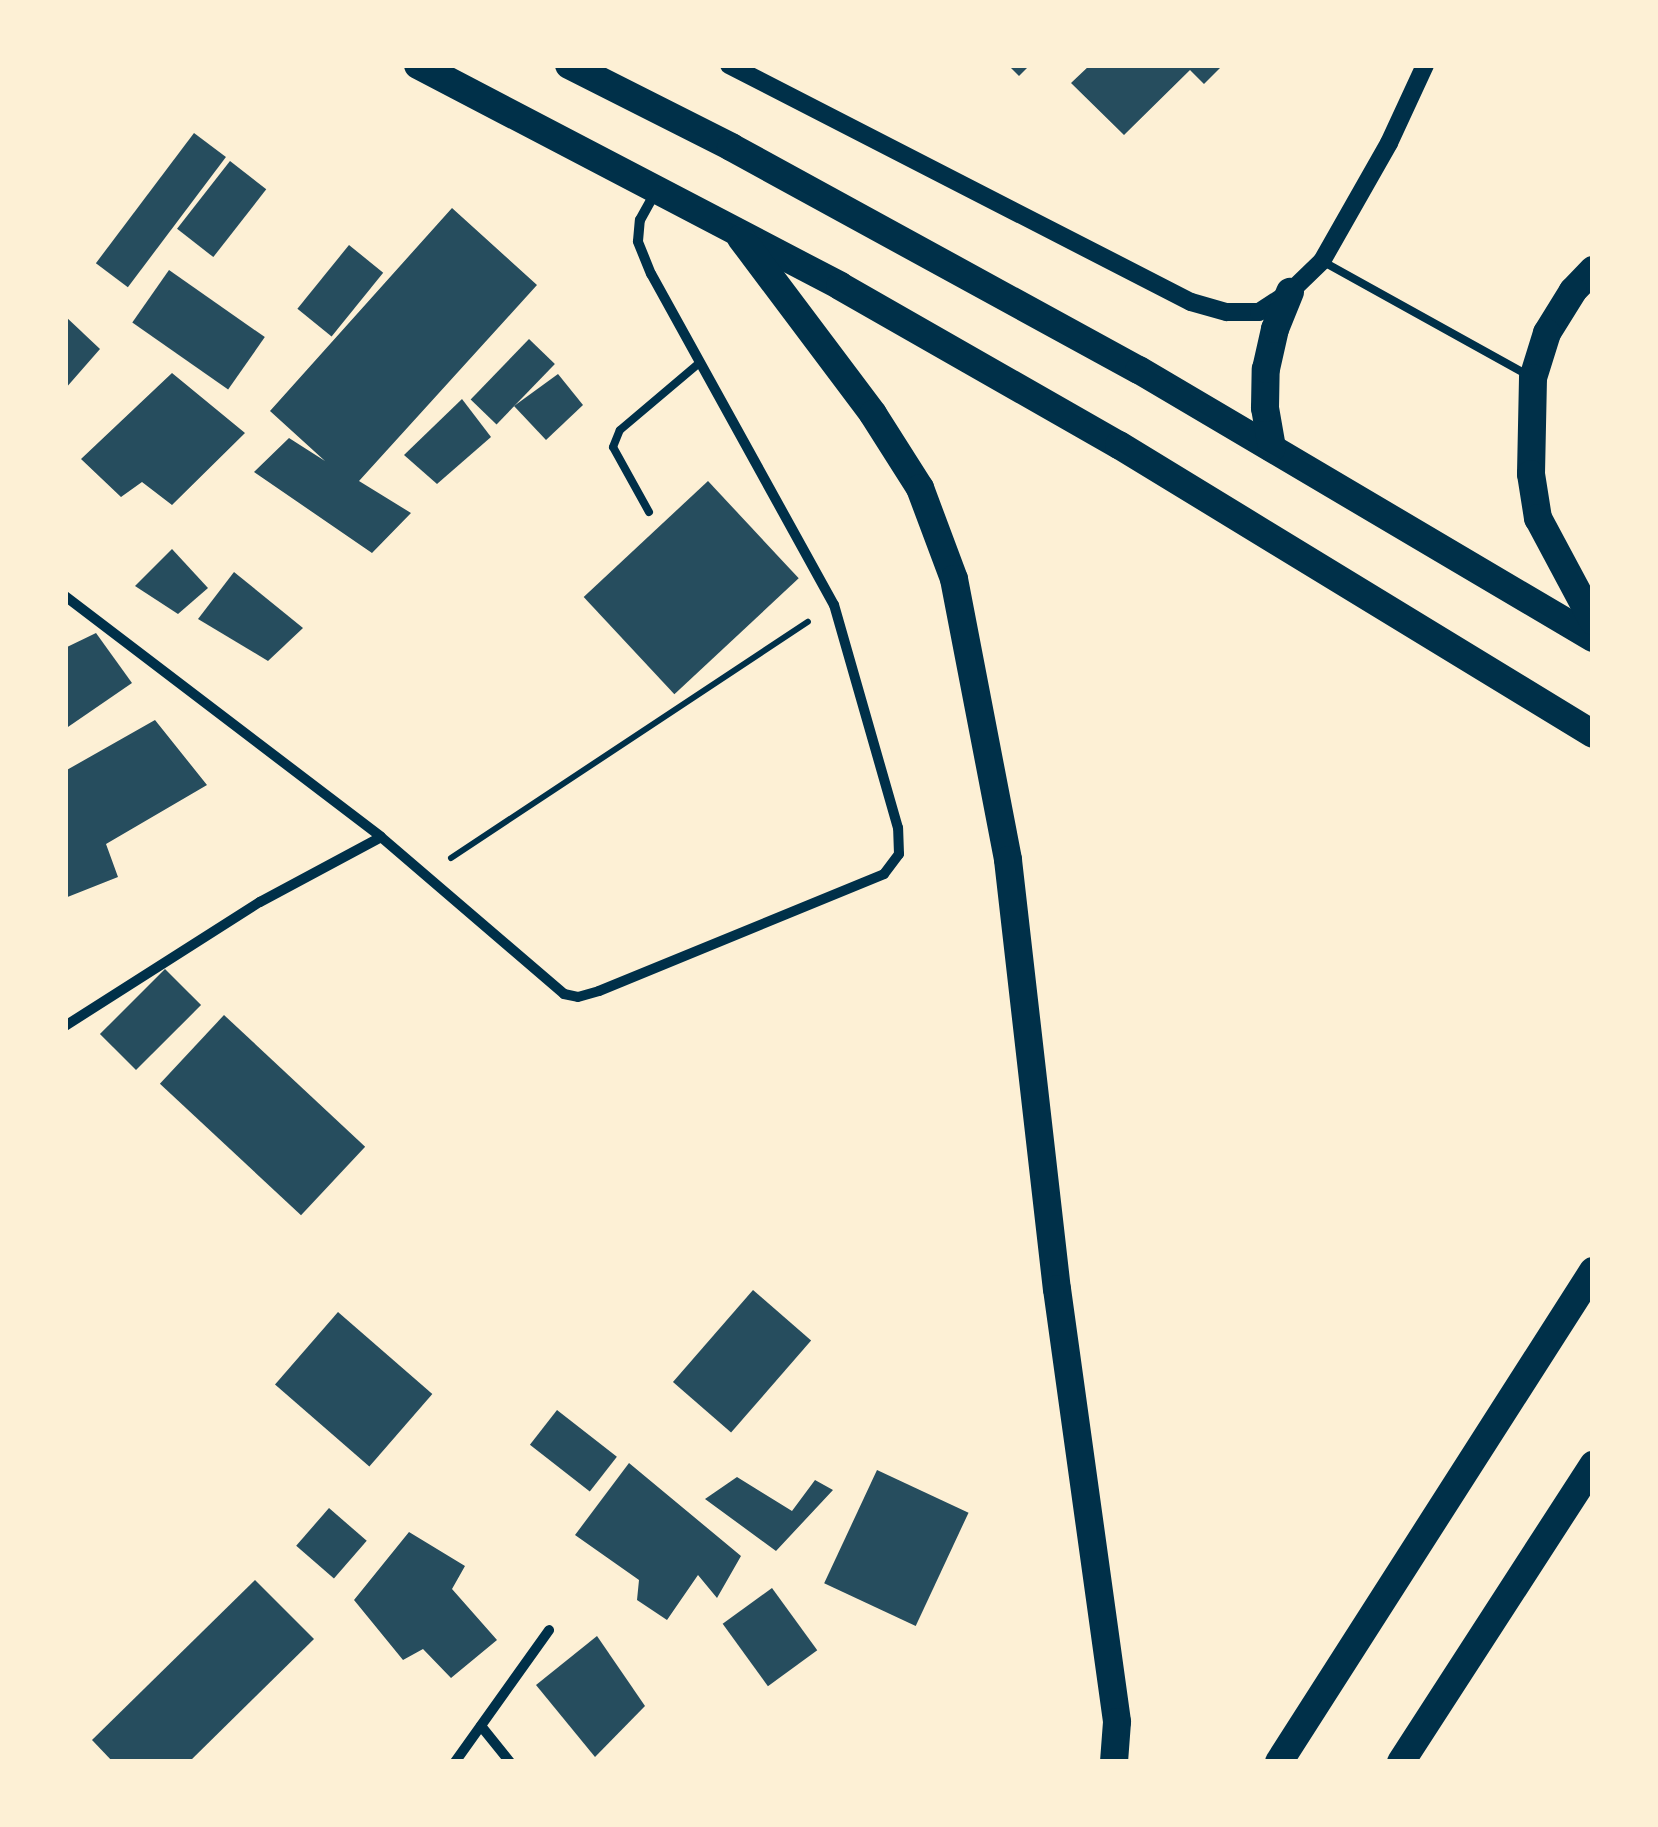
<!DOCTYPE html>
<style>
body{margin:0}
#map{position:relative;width:1658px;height:1827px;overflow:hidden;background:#fdf0d5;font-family:"Exo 2",sans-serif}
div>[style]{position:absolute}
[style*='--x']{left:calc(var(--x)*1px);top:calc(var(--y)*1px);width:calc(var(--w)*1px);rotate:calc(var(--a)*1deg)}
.building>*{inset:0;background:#264d5e;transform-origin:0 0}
.path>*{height:6px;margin:-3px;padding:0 3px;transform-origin:3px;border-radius:3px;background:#003049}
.service>*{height:8px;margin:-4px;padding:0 4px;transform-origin:4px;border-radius:4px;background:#003049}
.minor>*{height:10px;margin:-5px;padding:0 5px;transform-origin:5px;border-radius:5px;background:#003049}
.tertiary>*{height:18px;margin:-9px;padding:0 9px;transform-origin:9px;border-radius:9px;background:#003049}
.trunk>*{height:28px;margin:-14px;padding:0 14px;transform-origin:14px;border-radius:14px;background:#003049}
span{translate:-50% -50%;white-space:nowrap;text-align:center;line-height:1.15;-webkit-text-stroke:8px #fdf0d5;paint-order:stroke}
.frame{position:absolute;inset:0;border:68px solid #fdf0d5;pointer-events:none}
</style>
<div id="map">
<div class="building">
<i style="clip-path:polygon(1008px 65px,1030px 65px,1019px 76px)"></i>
<i style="clip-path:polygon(1090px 65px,1223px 65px,1204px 84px,1190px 70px,1124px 135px,1071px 83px)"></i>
<i style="left:194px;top:133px;width:40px;height:163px;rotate:37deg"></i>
<i style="left:230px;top:161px;width:46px;height:86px;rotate:38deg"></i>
<i style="clip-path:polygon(452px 208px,537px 285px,359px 481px,411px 513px,372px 553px,254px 472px,289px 438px,325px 461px,270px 411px)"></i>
<i style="left:349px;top:245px;width:44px;height:82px;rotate:39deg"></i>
<i style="left:169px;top:270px;width:117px;height:64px;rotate:35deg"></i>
<i style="clip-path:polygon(65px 316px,100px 349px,65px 389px)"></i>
<i style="left:529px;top:339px;width:36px;height:84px;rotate:44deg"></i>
<i style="clip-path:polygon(172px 373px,245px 433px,172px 505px,142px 482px,121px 497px,81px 459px)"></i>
<i style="clip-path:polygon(558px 374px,583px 405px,546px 440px,514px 406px)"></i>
<i style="clip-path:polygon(462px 399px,491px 437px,437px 484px,404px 455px)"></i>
<i style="left:708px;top:481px;width:133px;height:170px;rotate:47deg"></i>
<i style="clip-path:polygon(172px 549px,208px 588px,178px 614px,135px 586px)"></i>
<i style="clip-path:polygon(234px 572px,303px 628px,268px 661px,198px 619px)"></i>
<i style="clip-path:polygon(96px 633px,132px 683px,65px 729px,65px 648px)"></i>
<i style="clip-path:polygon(155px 720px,207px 785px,106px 844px,118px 877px,65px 898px,65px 771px)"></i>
<i style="left:165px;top:969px;width:51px;height:92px;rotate:45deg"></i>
<i style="left:224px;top:1015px;width:193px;height:94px;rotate:43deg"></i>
<i style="left:753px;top:1290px;width:77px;height:122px;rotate:41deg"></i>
<i style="left:338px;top:1312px;width:125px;height:96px;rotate:41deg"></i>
<i style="left:557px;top:1410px;width:76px;height:44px;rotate:38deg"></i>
<i style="clip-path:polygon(629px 1463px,741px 1556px,717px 1598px,698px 1575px,667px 1620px,637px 1600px,639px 1580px,575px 1535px)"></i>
<i style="left:877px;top:1470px;width:101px;height:125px;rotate:25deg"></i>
<i style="clip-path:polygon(737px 1477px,792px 1511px,815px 1480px,833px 1490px,776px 1551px,705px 1499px)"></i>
<i style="left:329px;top:1508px;width:50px;height:50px;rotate:41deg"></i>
<i style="clip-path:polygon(409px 1532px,465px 1566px,452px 1589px,497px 1640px,451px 1678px,423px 1649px,403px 1660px,354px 1600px)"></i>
<i style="clip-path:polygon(255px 1580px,314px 1639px,189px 1762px,113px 1762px,92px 1740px)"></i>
<i style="left:772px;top:1588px;width:77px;height:61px;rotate:54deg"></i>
<i style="clip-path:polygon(597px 1636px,645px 1706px,595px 1757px,536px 1685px)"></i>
</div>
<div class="path">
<i style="--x:451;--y:858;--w:428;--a:-33.5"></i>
</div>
<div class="service">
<i style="--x:1322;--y:261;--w:235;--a:29"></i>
<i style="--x:649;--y:512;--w:74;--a:-119"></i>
<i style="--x:613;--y:447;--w:18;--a:-68"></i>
<i style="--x:620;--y:430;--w:102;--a:-40.2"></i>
</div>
<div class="minor">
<i style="--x:65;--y:596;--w:397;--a:37.3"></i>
<i style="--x:381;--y:837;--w:241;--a:40.6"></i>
<i style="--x:564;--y:994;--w:14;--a:12"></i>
<i style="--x:578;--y:997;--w:22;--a:-16"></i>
<i style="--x:599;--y:991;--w:308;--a:-22.3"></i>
<i style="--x:884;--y:874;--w:25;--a:-53"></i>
<i style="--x:899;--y:854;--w:26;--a:-92"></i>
<i style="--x:898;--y:828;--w:232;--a:-106"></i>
<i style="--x:834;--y:605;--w:378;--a:-118.9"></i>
<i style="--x:651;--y:274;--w:35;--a:-112"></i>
<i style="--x:638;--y:241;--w:21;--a:-85"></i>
<i style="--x:640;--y:220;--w:33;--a:-61"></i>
<i style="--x:65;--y:1026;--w:231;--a:-32.5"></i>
<i style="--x:260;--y:902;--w:137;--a:-28.2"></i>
<i style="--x:481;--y:1726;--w:46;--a:51.1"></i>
<i style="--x:455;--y:1762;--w:162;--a:-54.5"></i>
</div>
<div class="tertiary">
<i style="--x:729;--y:65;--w:519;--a:27.16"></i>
<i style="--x:1191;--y:302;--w:37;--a:16"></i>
<i style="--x:1227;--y:312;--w:32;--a:0"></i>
<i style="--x:1259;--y:312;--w:37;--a:-33"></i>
<i style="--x:1290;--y:292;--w:45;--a:-44.1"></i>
<i style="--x:1322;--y:261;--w:136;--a:-60.4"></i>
<i style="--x:1389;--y:143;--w:86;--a:-65.2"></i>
</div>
<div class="trunk">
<i style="--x:418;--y:65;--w:476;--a:27.6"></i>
<i style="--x:840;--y:286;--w:321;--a:29.7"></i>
<i style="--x:1119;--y:445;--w:555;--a:31.37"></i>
<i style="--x:569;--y:65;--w:182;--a:26.8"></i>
<i style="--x:731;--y:147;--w:465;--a:28.7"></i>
<i style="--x:1139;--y:370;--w:527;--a:30.55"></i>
<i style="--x:741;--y:238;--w:220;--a:53.1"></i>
<i style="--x:873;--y:414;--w:88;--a:57.6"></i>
<i style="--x:920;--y:488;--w:97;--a:69.5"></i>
<i style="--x:954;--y:579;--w:286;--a:79.1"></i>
<i style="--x:1008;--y:860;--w:432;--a:83.5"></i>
<i style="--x:1057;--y:1289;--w:437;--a:82.1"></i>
<i style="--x:1117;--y:1722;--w:40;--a:94.3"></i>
<i style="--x:1593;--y:270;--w:29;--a:134"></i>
<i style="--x:1573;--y:291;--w:49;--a:121.8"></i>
<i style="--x:1547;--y:333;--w:47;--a:107.3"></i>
<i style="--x:1533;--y:378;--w:96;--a:91.2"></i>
<i style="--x:1531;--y:474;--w:45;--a:81"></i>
<i style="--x:1538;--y:518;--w:117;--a:61.9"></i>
<i style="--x:1272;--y:448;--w:41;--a:-99.9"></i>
<i style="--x:1265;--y:408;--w:39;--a:-89"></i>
<i style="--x:1266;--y:369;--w:41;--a:-77.3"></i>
<i style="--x:1275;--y:329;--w:40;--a:-68"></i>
<i style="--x:1279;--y:1762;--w:583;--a:-57.4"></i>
<i style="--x:1401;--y:1762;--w:354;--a:-57.1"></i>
</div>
<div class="frame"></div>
</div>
